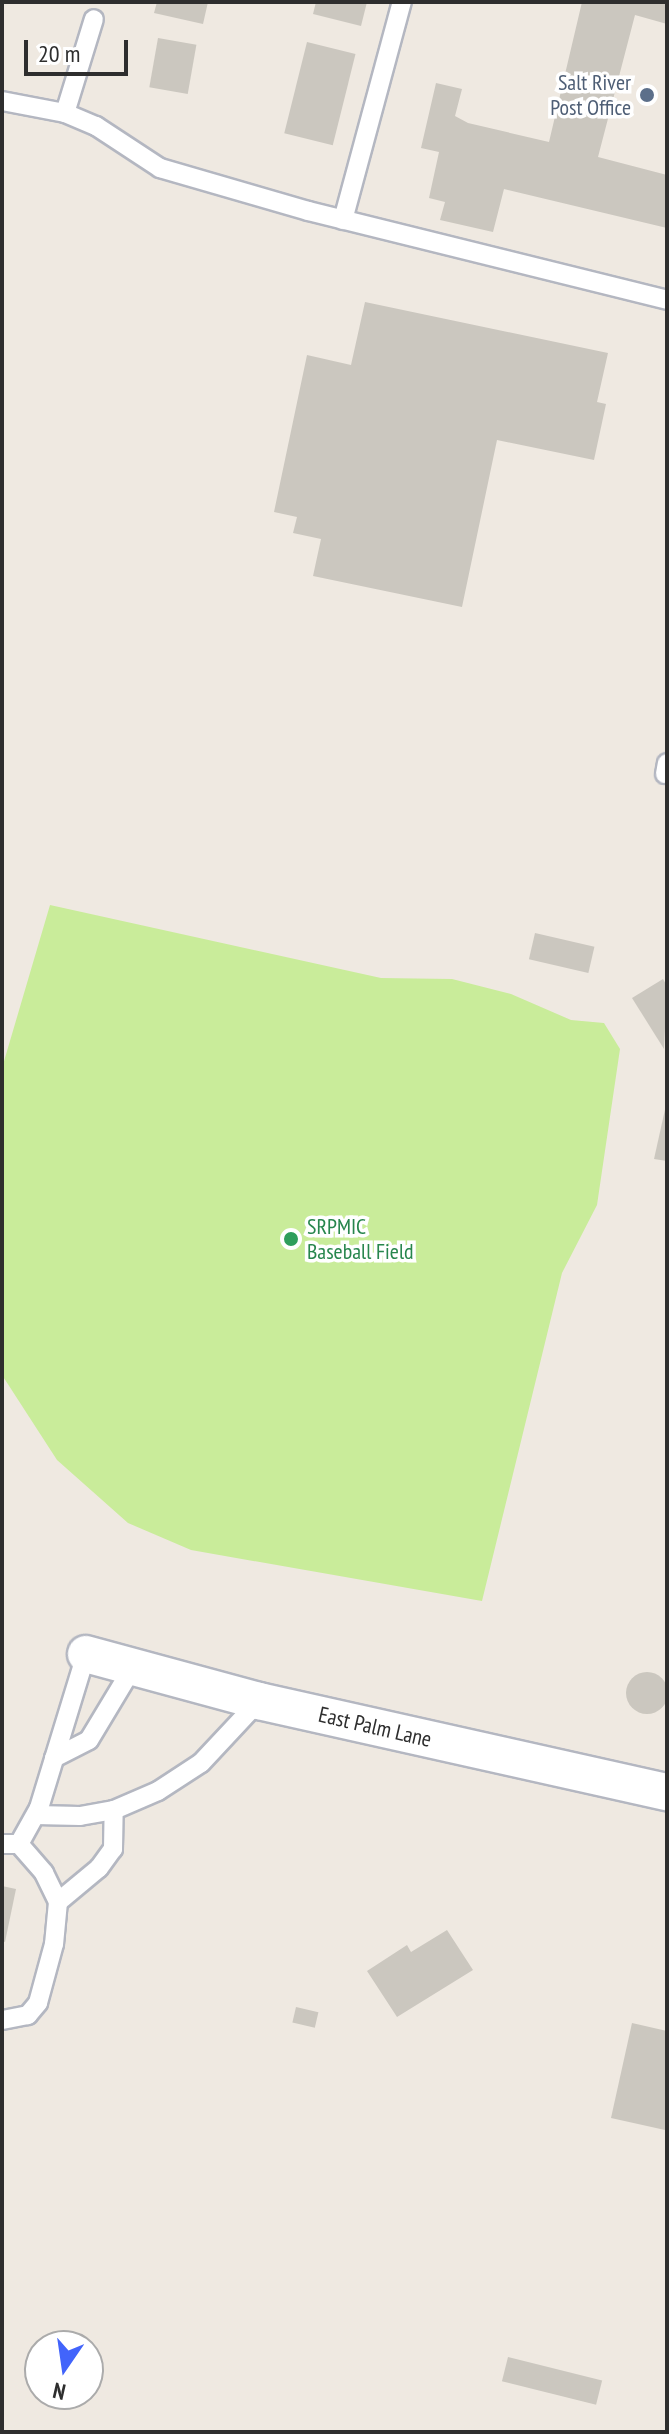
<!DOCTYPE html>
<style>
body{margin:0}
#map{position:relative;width:669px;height:2434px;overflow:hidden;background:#efe9e1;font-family:"PT Sans Narrow",sans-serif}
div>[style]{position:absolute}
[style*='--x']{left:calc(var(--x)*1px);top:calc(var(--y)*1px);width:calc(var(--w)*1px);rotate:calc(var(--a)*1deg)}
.pitch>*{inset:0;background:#c9ec9a}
.building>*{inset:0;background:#cbc7bf;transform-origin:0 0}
.round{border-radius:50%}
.roads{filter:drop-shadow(2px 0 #b4b7c1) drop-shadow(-2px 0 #b4b7c1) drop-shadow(0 2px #b4b7c1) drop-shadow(0 -2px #b4b7c1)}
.service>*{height:18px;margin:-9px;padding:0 9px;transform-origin:9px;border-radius:9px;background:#fff}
.minor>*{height:36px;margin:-18px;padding:0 18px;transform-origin:18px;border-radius:18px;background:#fff}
.dots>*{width:22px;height:22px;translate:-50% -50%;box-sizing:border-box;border:4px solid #fff;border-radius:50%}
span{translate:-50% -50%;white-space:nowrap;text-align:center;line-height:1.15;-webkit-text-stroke:7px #fff;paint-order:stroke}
.service-label{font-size:22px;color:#4e5e75}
.right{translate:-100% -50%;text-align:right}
.leisure-label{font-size:22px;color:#27864d}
.left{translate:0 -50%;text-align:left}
.street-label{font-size:22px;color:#2e2e2e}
.frame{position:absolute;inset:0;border:4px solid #2e2e2e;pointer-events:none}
.north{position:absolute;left:24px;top:2330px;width:80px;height:80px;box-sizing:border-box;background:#fff;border:2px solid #ababab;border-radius:50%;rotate:193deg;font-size:22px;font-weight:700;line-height:32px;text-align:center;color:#2e2e2e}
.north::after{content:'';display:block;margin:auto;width:28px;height:36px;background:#4264fb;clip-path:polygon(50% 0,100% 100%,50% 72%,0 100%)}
.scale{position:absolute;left:24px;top:40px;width:104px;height:36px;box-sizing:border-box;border:4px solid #2e2e2e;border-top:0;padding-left:10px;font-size:24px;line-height:28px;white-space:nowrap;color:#2e2e2e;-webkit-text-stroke:6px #fff;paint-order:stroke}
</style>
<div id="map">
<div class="pitch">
<i style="clip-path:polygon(50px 905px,381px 978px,452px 979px,511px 994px,571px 1020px,604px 1023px,620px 1049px,597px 1205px,562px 1273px,482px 1601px,191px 1550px,128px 1523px,57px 1460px,2px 1375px,2px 1068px)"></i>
</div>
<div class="building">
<i style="clip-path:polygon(157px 2px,208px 2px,203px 24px,154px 13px)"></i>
<i style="clip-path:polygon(316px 2px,367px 2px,361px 26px,313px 14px)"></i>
<i style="clip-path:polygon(582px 2px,667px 2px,667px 24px,635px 15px,598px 157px,667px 175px,667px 228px,504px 189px,493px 232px,440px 220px,445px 202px,429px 198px,439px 152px,421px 148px,436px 83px,462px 89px,455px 116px,468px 123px,549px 142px)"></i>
<i style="left:158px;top:38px;width:39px;height:50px;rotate:10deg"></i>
<i style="left:307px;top:42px;width:50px;height:94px;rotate:14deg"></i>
<i style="clip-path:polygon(365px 302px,608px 353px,597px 402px,606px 404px,594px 460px,497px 440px,462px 607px,313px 576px,321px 539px,293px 533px,297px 517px,274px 512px,307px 355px,351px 365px)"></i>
<i style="left:535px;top:933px;width:61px;height:27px;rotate:13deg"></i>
<i style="clip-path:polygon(663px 979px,667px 986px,664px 1049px,632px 998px)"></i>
<i style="clip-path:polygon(666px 1105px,667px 1106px,667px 1161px,654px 1159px)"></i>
<i class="round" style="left:626px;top:1672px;width:42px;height:42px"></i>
<i style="clip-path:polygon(2px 1886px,16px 1889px,5px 1942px,2px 1941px)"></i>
<i style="clip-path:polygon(447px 1930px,473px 1970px,397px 2017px,367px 1971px,407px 1945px,411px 1952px)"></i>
<i style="left:296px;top:2007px;width:23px;height:16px;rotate:13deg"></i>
<i style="clip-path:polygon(632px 2023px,667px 2031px,665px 2130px,611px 2118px)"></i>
<i style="left:508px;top:2357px;width:97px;height:25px;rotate:14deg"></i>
</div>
<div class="roads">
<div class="service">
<i style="--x:2;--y:101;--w:64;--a:10.8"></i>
<i style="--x:65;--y:113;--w:34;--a:23"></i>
<i style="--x:96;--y:126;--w:77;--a:33.3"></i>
<i style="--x:160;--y:168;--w:154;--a:16.2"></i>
<i style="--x:308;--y:211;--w:370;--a:13.9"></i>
<i style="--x:65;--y:113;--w:98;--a:-72.9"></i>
<i style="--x:343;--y:220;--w:226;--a:-74.9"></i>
<i style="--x:665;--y:774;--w:11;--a:-80"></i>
<i style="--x:54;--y:1758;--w:39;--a:-27"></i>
<i style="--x:89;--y:1740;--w:85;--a:-58.9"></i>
<i style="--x:36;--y:1815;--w:44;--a:1.3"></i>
<i style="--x:80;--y:1816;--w:35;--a:-10"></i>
<i style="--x:114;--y:1810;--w:48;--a:-23.4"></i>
<i style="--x:158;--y:1791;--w:51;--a:-33.1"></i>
<i style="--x:201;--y:1763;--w:85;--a:-46.9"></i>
<i style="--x:2;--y:1844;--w:17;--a:0"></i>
<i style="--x:19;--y:1844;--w:38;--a:49"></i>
<i style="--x:44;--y:1873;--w:32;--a:64"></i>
<i style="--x:58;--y:1902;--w:42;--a:95.4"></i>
<i style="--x:54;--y:1944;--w:61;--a:105.2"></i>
<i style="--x:38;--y:2003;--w:16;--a:130"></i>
<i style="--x:28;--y:2015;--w:26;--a:169"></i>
<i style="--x:19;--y:1844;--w:41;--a:-60.9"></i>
<i style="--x:39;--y:1808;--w:161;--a:-73"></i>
<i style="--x:58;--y:1902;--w:53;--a:-39.7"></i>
<i style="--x:99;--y:1868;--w:24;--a:-54"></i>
<i style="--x:113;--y:1849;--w:39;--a:-89"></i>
</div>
<div class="minor">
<i style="--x:86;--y:1654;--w:179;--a:15.2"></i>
<i style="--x:259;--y:1701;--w:418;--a:12.6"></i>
</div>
</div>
<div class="dots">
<i style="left:647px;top:95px;background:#5c6f8a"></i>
<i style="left:291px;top:1239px;background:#2e9e5b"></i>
</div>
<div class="service-label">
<span class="right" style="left:631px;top:95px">Salt River<br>Post Office</span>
</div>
<div class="leisure-label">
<span class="left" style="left:307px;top:1239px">SRPMIC<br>Baseball Field</span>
</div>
<div class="street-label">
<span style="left:375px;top:1727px;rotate:13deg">East Palm Lane</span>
</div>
<div class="frame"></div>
<div class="north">N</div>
<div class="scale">20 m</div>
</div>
